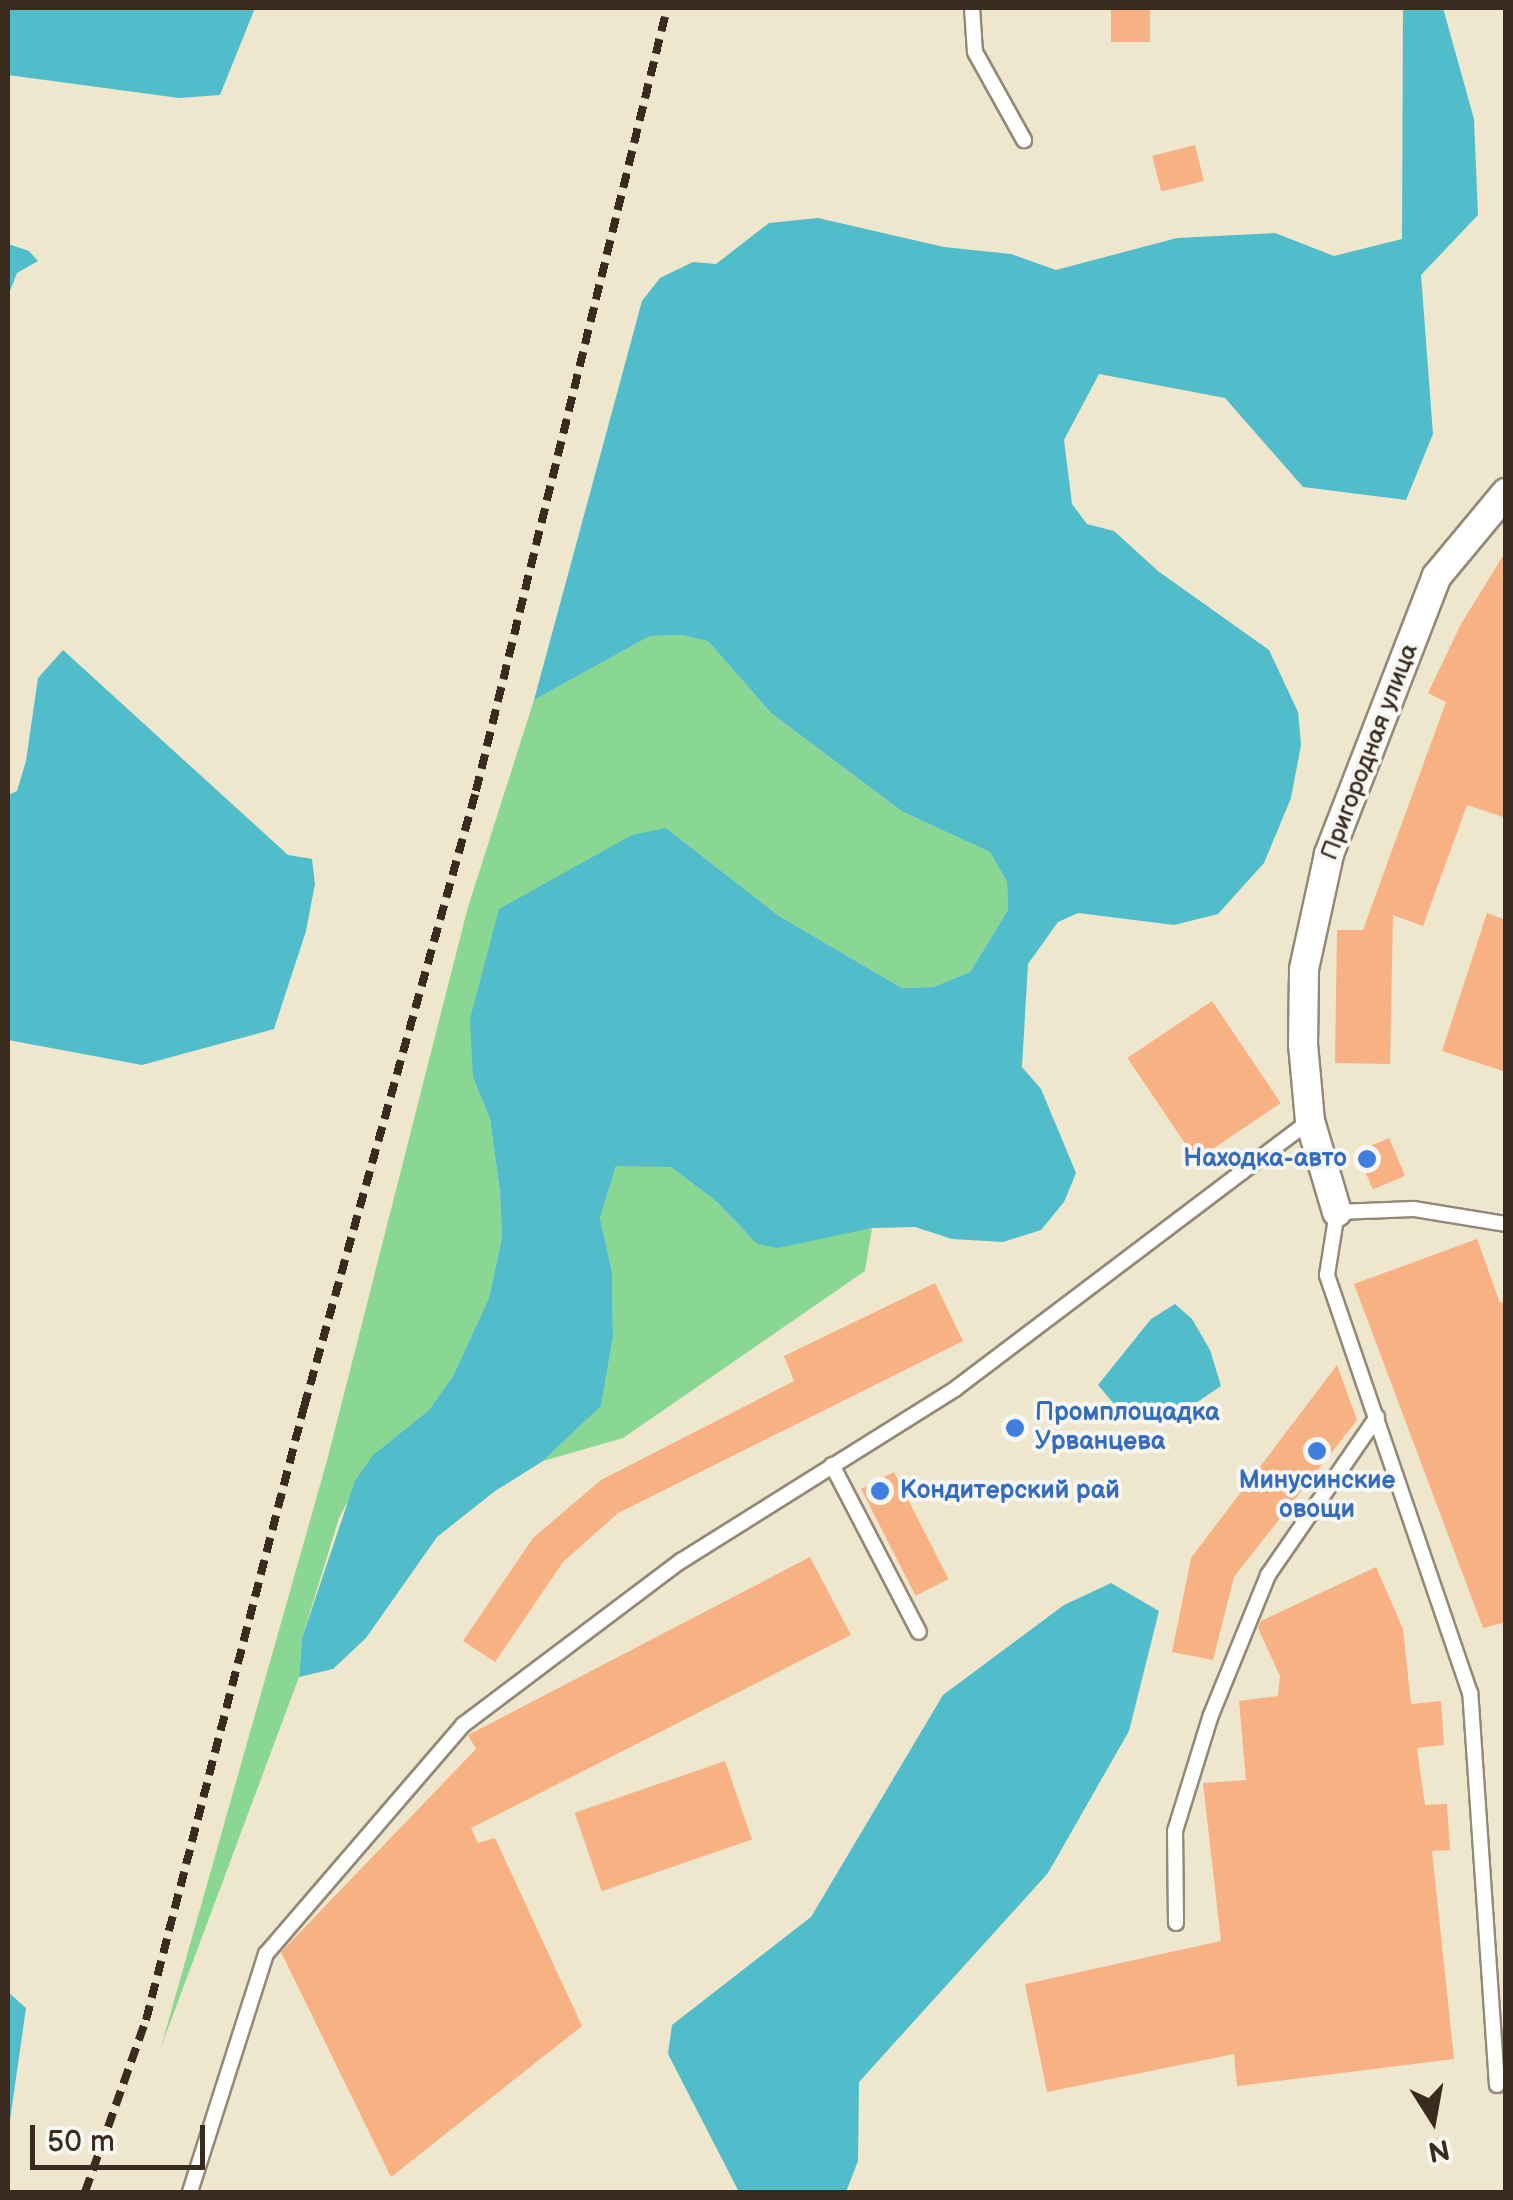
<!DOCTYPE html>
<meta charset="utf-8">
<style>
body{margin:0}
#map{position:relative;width:1513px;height:2200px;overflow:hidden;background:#eee6cd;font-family:"Balsamiq Sans",sans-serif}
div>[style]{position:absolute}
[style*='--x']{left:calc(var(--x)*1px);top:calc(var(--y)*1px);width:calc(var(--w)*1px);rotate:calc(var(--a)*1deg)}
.green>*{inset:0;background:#8ad693}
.water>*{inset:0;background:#51bdca}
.building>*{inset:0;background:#f7b183;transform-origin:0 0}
.roads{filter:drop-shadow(2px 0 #948876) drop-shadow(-2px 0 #948876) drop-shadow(0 2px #948876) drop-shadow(0 -2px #948876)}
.service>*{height:14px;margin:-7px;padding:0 7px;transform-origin:7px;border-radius:7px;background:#fff}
.minor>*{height:28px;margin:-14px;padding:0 14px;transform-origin:14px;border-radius:14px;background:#fff}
.rail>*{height:8px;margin-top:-4px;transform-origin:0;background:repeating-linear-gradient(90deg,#3b2a1e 0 15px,transparent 0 23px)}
.dots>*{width:28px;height:28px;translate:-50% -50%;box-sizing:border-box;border:5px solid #f6f6f2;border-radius:50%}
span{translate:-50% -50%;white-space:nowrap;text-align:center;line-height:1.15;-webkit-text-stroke:8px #f6f6f2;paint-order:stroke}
.street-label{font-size:25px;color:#3b2a1e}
.shop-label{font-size:25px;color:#366cbe;font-weight:700}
.right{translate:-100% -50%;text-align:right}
.left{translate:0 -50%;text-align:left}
.frame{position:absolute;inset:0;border:10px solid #3b2a1e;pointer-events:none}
.north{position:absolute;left:1383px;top:2070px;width:100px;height:100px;-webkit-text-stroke:8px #f6f6f2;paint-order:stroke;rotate:169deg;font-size:28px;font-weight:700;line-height:40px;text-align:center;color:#3b2a1e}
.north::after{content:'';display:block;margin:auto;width:35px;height:45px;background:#3b2a1e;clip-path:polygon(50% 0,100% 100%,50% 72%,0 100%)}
.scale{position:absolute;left:30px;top:2125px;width:175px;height:45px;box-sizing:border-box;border:5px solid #3b2a1e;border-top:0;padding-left:12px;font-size:30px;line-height:35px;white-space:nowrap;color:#3b2a1e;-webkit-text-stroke:8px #f6f6f2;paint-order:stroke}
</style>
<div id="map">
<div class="green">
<i style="clip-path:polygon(681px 635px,708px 641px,771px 713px,903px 812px,990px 852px,1007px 882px,1008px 910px,970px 972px,933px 987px,902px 988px,779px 916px,666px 828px,473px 1077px,490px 1119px,500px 1192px,502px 1238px,489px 1298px,453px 1376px,429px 1410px,373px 1455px,339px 1518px,302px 1638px,299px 1677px,161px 2047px,328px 1457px,468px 907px,534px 700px,650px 636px)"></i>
<i style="clip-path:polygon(643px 1163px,671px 1167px,717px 1202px,757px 1244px,872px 1228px,865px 1271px,623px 1438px,543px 1461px,601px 1406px,613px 1337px,612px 1272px,600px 1218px,616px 1166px)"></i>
</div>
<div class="water">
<i style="clip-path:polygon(8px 8px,255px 8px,220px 95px,179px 98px,8px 75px)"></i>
<i style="clip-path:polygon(1403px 8px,1443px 8px,1474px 119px,1478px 215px,1421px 275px,1433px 434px,1406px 500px,1303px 487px,1225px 398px,1099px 374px,1064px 440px,1072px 504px,1087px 524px,1114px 531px,1158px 571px,1269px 650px,1298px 712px,1301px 745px,1291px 798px,1264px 863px,1218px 914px,1174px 925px,1078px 913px,1058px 922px,1028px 964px,1022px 1067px,1041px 1089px,1076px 1173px,1064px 1202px,1041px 1230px,1003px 1242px,952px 1239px,915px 1227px,872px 1228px,778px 1248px,757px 1244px,717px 1202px,671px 1167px,616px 1166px,600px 1218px,612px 1272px,613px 1337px,601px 1406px,543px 1461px,495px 1491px,437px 1537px,366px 1638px,333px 1669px,299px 1677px,302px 1638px,355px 1481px,373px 1455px,429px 1410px,453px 1376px,489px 1298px,502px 1238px,500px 1192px,490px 1119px,473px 1077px,470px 1019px,499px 909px,632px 835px,666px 828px,779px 916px,902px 988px,933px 987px,970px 972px,1008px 910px,1007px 882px,990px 852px,903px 812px,771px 713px,708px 641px,681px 635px,650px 636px,534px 700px,642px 301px,660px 278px,693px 262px,716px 264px,769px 223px,818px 218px,944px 247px,1011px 254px,1056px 270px,1177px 238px,1275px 233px,1334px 256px,1402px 239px)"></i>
<i style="clip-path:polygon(8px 244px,29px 251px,38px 261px,17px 273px,8px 296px)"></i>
<i style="clip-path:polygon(63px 650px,288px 855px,312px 859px,315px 884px,306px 931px,274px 1029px,142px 1065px,8px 1040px,8px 795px,17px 791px,26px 761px,38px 678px)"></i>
<i style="clip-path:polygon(1175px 1304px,1192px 1319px,1210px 1350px,1221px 1386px,1187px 1409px,1153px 1424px,1121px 1412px,1098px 1385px,1151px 1319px)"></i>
<i style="clip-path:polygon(1111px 1583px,1159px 1611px,1129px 1731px,1048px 1873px,859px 2082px,858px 2161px,846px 2192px,739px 2192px,668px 2054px,672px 2025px,811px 1917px,943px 1695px,1064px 1605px)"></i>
<i style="clip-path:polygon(8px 1992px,26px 2008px,8px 2134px)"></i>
</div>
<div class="building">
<i style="left:1111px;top:8px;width:39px;height:34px"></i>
<i style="left:1195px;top:145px;width:37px;height:44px;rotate:76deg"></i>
<i style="clip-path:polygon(1506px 551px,1506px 818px,1467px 805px,1423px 926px,1393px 915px,1390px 1064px,1335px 1063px,1337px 930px,1363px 930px,1446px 702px,1428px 693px,1461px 624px)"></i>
<i style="clip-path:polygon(1487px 913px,1506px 920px,1506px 1072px,1442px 1051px)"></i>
<i style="left:1212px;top:1001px;width:123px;height:102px;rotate:56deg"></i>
<i style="left:1389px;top:1138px;width:41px;height:35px;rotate:67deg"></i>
<i style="clip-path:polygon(1477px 1239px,1500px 1303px,1506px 1301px,1506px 1622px,1483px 1628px,1354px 1284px)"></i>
<i style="clip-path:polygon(935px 1283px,963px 1341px,618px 1513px,563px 1562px,495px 1662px,463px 1641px,533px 1538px,601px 1480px,794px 1381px,784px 1356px)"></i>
<i style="clip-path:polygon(1337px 1365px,1357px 1420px,1234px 1577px,1213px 1660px,1172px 1652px,1191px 1558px)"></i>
<i style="left:894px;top:1472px;width:120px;height:37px;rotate:63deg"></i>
<i style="clip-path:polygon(810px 1557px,851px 1635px,471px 1828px,478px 1843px,495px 1838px,582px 2026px,391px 2177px,281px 1952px,476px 1749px,468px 1735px)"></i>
<i style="clip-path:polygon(1376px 1567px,1403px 1629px,1411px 1704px,1441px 1701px,1444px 1745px,1417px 1748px,1425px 1805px,1447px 1804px,1450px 1850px,1432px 1851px,1454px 2059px,1237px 2086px,1234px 2054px,1047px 2092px,1025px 1984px,1221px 1941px,1203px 1783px,1246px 1780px,1239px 1701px,1278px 1696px,1280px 1676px,1258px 1628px,1261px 1621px)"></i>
<i style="left:725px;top:1761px;width:83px;height:159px;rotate:71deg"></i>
</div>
<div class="roads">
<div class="service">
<i style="--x:972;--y:8;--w:44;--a:86.1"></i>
<i style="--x:975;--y:52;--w:101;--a:60.9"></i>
<i style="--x:832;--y:1465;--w:188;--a:62.5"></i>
<i style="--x:1176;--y:1923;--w:92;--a:-90.6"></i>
<i style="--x:1175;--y:1831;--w:121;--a:-72.8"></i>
<i style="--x:1211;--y:1715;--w:151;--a:-67.8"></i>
<i style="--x:1268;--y:1575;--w:192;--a:-55.4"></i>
<i style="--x:1497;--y:2085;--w:393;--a:-93.9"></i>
<i style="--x:1470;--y:1693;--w:442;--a:-108.9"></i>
<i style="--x:1327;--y:1275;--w:64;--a:-81"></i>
<i style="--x:1337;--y:1212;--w:77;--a:-2.2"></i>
<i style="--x:1414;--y:1209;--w:93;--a:9.3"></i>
<i style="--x:190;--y:2192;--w:250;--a:-72.3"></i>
<i style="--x:266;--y:1954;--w:302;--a:-49.3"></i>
<i style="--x:463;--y:1725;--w:273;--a:-37"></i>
<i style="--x:681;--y:1561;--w:324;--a:-32.1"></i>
<i style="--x:955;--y:1389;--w:445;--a:-37.1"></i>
</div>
<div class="minor">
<i style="--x:1337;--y:1212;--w:95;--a:-106.5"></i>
<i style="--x:1310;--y:1121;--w:77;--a:-95.2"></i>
<i style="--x:1303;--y:1044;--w:75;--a:-89.2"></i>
<i style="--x:1304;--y:969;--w:118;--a:-77.7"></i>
<i style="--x:1329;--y:854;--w:298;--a:-68.8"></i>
<i style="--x:1437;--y:576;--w:108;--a:-50.3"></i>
</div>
</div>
<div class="rail">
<i style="--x:85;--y:2192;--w:182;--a:-70.5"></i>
<i style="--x:146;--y:2020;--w:633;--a:-75.55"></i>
<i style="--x:304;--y:1407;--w:640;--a:-74.4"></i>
<i style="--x:476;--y:791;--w:806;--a:-76.29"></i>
</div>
<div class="dots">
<i style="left:1367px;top:1159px;background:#3f7fe0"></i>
<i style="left:1015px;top:1428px;background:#3f7fe0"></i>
<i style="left:1317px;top:1451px;background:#3f7fe0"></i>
<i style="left:880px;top:1491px;background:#3f7fe0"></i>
</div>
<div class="street-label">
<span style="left:1370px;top:752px;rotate:-69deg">Пригородная улица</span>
</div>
<div class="shop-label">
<span class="right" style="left:1347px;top:1159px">Находка-авто</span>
<span class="left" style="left:1035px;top:1428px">Промплощадка<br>Урванцева</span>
<span style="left:1317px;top:1496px">Минусинские<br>овощи</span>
<span class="left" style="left:900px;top:1491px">Кондитерский рай</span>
</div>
<div class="frame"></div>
<div class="north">N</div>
<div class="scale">50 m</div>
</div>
